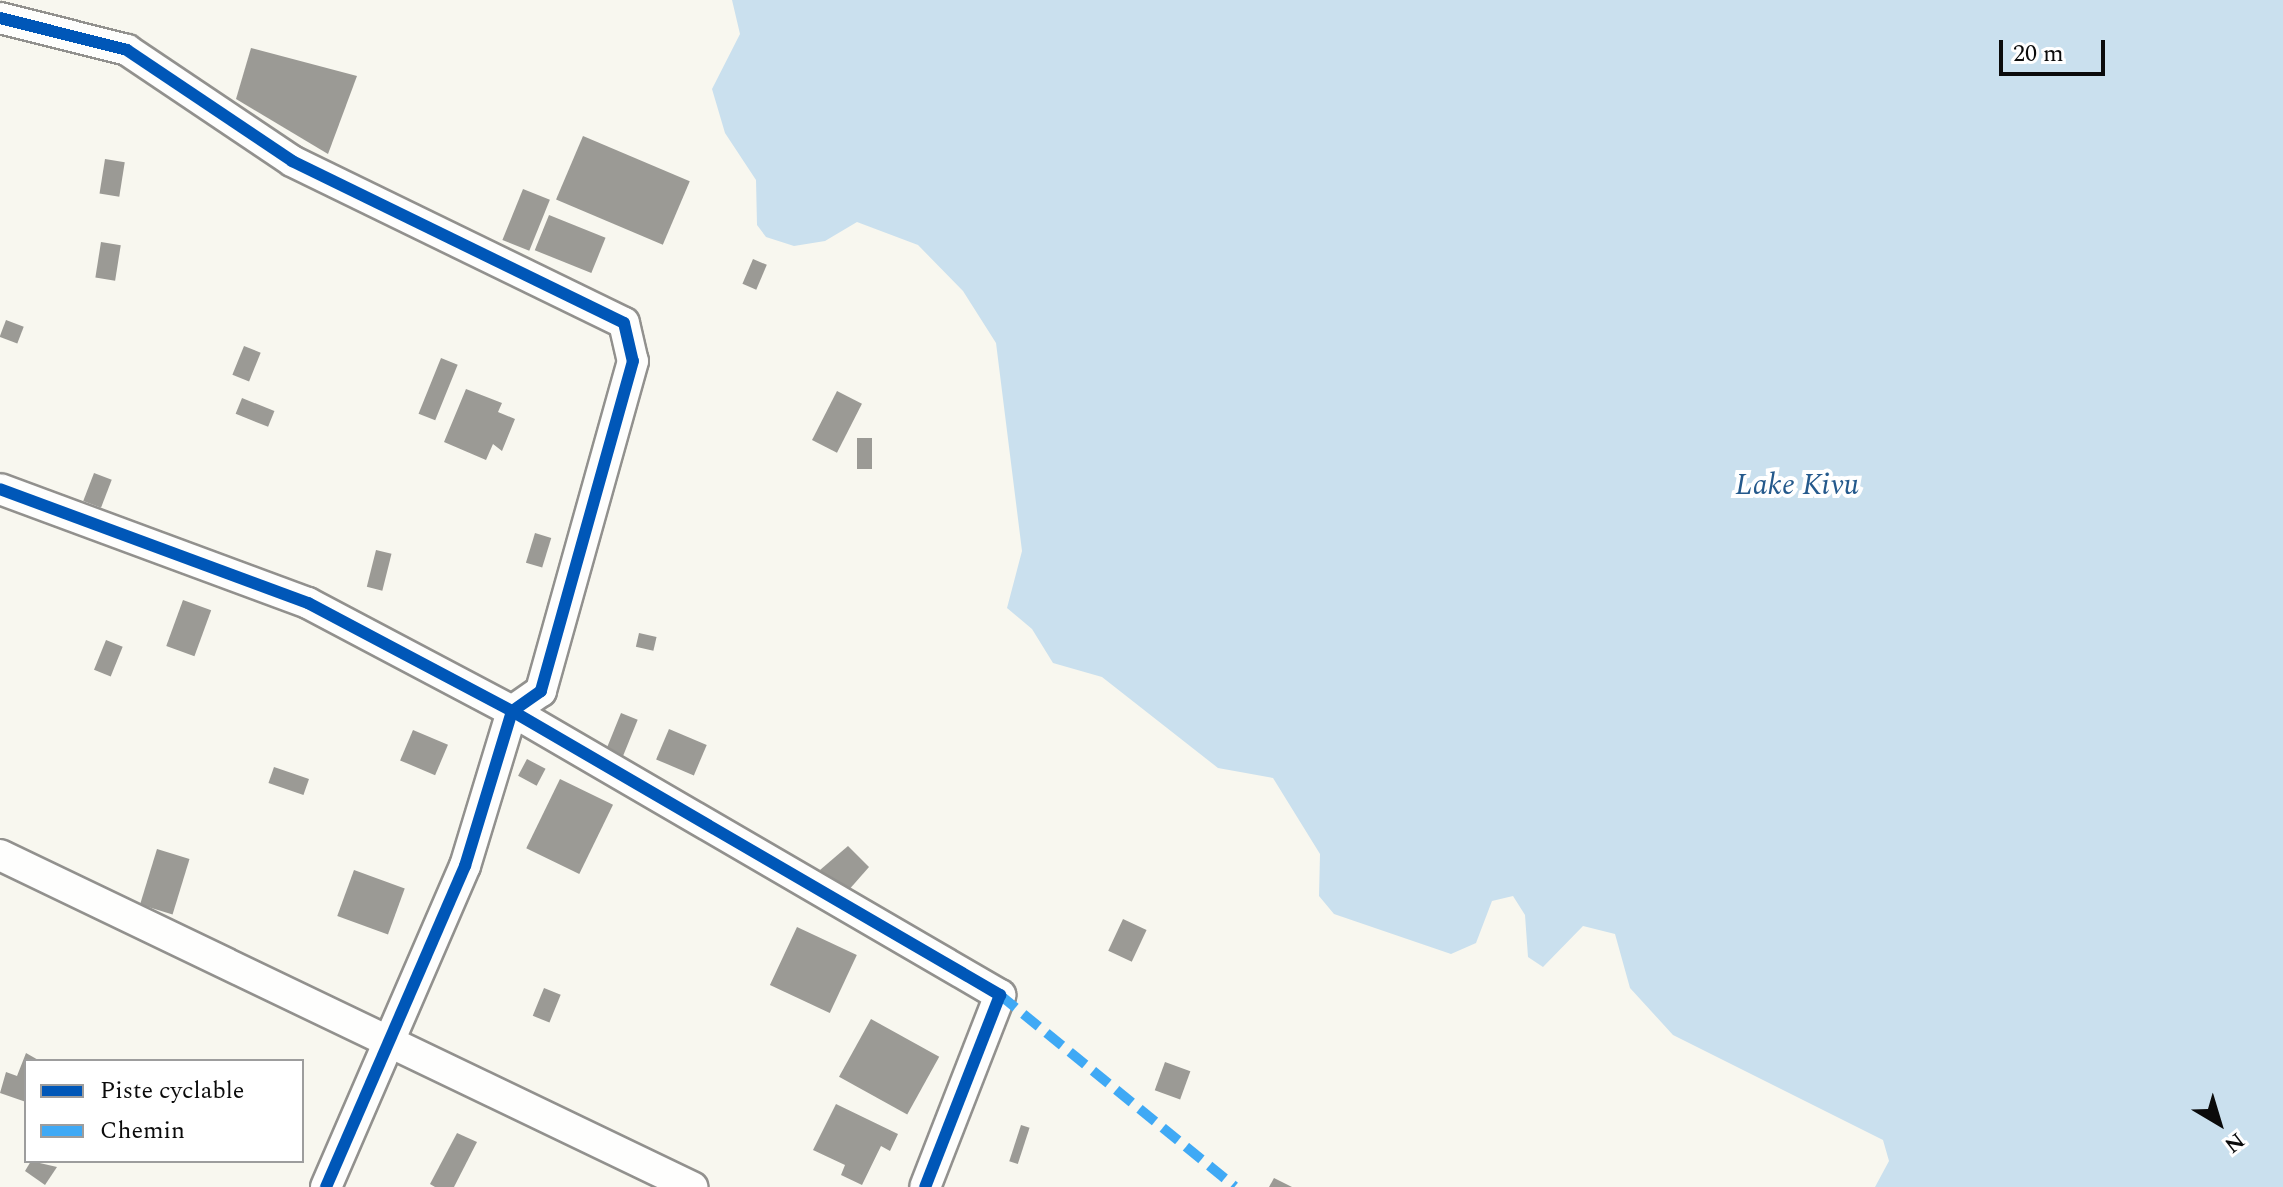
<!DOCTYPE html>
<style>
body{margin:0}
#map{position:relative;width:2283px;height:1187px;overflow:hidden;background:#f8f7ef;font-family:Spectral,serif}
div>[style]{position:absolute}
[style*='--x']{left:calc(var(--x)*1px);top:calc(var(--y)*1px);width:calc(var(--w)*1px);rotate:calc(var(--a)*1deg)}
.water>*{inset:0;background:#cae0ee}
.building>*{inset:0;background:#9b9a95;transform-origin:0 0}
.roads{filter:drop-shadow(2px 0 #92918e) drop-shadow(-2px 0 #92918e) drop-shadow(0 2px #92918e) drop-shadow(0 -2px #92918e)}
.street>*{height:30px;margin:-15px;padding:0 15px;transform-origin:15px;border-radius:15px;background:#fefefd}
.quiet>*{height:10px;margin-top:-5px;transform-origin:0;background:repeating-linear-gradient(90deg,#3fa9f5 0 20px,transparent 0 30px)}
.cycleway>*{height:12px;margin:-6px;padding:0 6px;transform-origin:6px;border-radius:6px;background:#0057b8}
span{translate:-50% -50%;white-space:nowrap;text-align:center;line-height:1.15;-webkit-text-stroke:8px #fff;paint-order:stroke}
.water-label{font-size:30px;color:#24598c;font-style:italic}
.legend{position:absolute;left:24px;top:1059px;width:280px;height:104px;box-sizing:border-box;background:#fff;border:2px solid #9d9d9d;margin:0;padding:10px 14px;list-style:none;font-size:24px;color:#0b0b0b}
.legend li{display:flex;align-items:center;gap:16px;height:40px}
.legend b{width:40px;border:2px solid #9d9d9d}
.north{position:absolute;left:2179px;top:1083px;width:80px;height:80px;-webkit-text-stroke:6px #fff;paint-order:stroke;rotate:142deg;font-size:22px;font-weight:700;line-height:32px;text-align:center;color:#0b0b0b}
.north::after{content:'';display:block;margin:auto;width:28px;height:36px;background:#0b0b0b;clip-path:polygon(50% 0,100% 100%,50% 72%,0 100%)}
.scale{position:absolute;left:1999px;top:40px;width:106px;height:36px;box-sizing:border-box;border:4px solid #0b0b0b;border-top:0;padding-left:10px;font-size:24px;line-height:28px;white-space:nowrap;color:#0b0b0b;-webkit-text-stroke:6px #fff;paint-order:stroke}
</style>
<div id="map">
<div class="water">
<i style="clip-path:polygon(732px 0,2283px 0,2283px 1187px,1875px 1187px,1889px 1161px,1883px 1140px,1673px 1035px,1630px 988px,1615px 934px,1583px 926px,1543px 967px,1528px 957px,1525px 915px,1513px 896px,1492px 901px,1476px 943px,1451px 954px,1334px 914px,1319px 896px,1320px 854px,1273px 778px,1218px 768px,1102px 677px,1053px 663px,1032px 629px,1007px 608px,1022px 551px,996px 343px,963px 291px,918px 245px,857px 222px,825px 241px,794px 246px,766px 237px,757px 225px,756px 180px,725px 133px,712px 89px,740px 34px)"></i>
</div>
<div class="building">
<i style="clip-path:polygon(251px 48px,357px 76px,328px 154px,236px 99px)"></i>
<i style="left:583px;top:136px;width:116px;height:69px;rotate:23deg"></i>
<i style="left:105px;top:159px;width:20px;height:35px;rotate:9deg"></i>
<i style="left:523px;top:189px;width:29px;height:55px;rotate:22deg"></i>
<i style="left:549px;top:215px;width:61px;height:38px;rotate:22deg"></i>
<i style="left:101px;top:242px;width:20px;height:36px;rotate:9deg"></i>
<i style="left:753px;top:259px;width:15px;height:27px;rotate:23deg"></i>
<i style="left:6px;top:320px;width:19px;height:18px;rotate:21deg"></i>
<i style="left:244px;top:346px;width:18px;height:31px;rotate:22deg"></i>
<i style="left:441px;top:358px;width:18px;height:60px;rotate:22deg"></i>
<i style="clip-path:polygon(466px 389px,502px 403px,498px 412px,515px 419px,502px 451px,493px 444px,486px 460px,444px 442px)"></i>
<i style="left:837px;top:391px;width:28px;height:55px;rotate:27deg"></i>
<i style="left:242px;top:398px;width:35px;height:17px;rotate:22deg"></i>
<i style="left:857px;top:438px;width:15px;height:31px"></i>
<i style="left:94px;top:473px;width:19px;height:30px;rotate:21deg"></i>
<i style="left:535px;top:533px;width:17px;height:31px;rotate:17deg"></i>
<i style="left:376px;top:550px;width:16px;height:38px;rotate:14deg"></i>
<i style="left:183px;top:600px;width:30px;height:49px;rotate:20deg"></i>
<i style="left:639px;top:633px;width:18px;height:14px;rotate:13deg"></i>
<i style="left:106px;top:640px;width:18px;height:32px;rotate:22deg"></i>
<i style="left:621px;top:713px;width:18px;height:44px;rotate:22deg"></i>
<i style="left:669px;top:729px;width:41px;height:33px;rotate:23deg"></i>
<i style="left:413px;top:730px;width:38px;height:33px;rotate:23deg"></i>
<i style="left:527px;top:759px;width:21px;height:19px;rotate:28deg"></i>
<i style="left:274px;top:767px;width:37px;height:17px;rotate:19deg"></i>
<i style="left:560px;top:779px;width:59px;height:77px;rotate:26deg"></i>
<i style="clip-path:polygon(848px 846px,869px 867px,847px 892px,820px 870px)"></i>
<i style="left:157px;top:849px;width:34px;height:58px;rotate:17deg"></i>
<i style="left:354px;top:870px;width:54px;height:49px;rotate:20deg"></i>
<i style="left:1123px;top:919px;width:26px;height:35px;rotate:25deg"></i>
<i style="left:797px;top:927px;width:66px;height:64px;rotate:25deg"></i>
<i style="left:544px;top:988px;width:18px;height:30px;rotate:22deg"></i>
<i style="left:871px;top:1019px;width:78px;height:66px;rotate:29deg"></i>
<i style="clip-path:polygon(26px 1053px,40px 1061px,26px 1061px,26px 1102px,0 1093px,6px 1072px,17px 1076px)"></i>
<i style="left:1165px;top:1062px;width:27px;height:30px;rotate:20deg"></i>
<i style="clip-path:polygon(836px 1104px,898px 1134px,890px 1151px,881px 1146px,862px 1185px,841px 1175px,845px 1165px,813px 1150px)"></i>
<i style="left:1021px;top:1125px;width:9px;height:38px;rotate:18deg"></i>
<i style="clip-path:polygon(457px 1133px,477px 1142px,454px 1187px,435px 1187px,430px 1184px)"></i>
<i style="clip-path:polygon(31px 1161px,57px 1167px,45px 1185px,25px 1171px)"></i>
<i style="clip-path:polygon(1274px 1178px,1292px 1187px,1269px 1187px)"></i>
</div>
<div class="roads">
<div class="street">
<i style="--x:0;--y:18;--w:131;--a:14.1"></i>
<i style="--x:127;--y:50;--w:199;--a:33.9"></i>
<i style="--x:292;--y:161;--w:369;--a:26"></i>
<i style="--x:624;--y:323;--w:39;--a:77"></i>
<i style="--x:633;--y:361;--w:343;--a:105.6"></i>
<i style="--x:541;--y:691;--w:35;--a:145"></i>
<i style="--x:512;--y:711;--w:231;--a:-152.1"></i>
<i style="--x:308;--y:603;--w:328;--a:-159.7"></i>
<i style="--x:0;--y:855;--w:768;--a:25.63"></i>
<i style="--x:326;--y:1187;--w:350;--a:-66.6"></i>
<i style="--x:465;--y:866;--w:162;--a:-73.1"></i>
<i style="--x:512;--y:711;--w:565;--a:30.2"></i>
<i style="--x:1000;--y:995;--w:206;--a:111.3"></i>
</div>
</div>
<div class="quiet">
<i style="--x:1000;--y:995;--w:303;--a:39.2"></i>
</div>
<div class="cycleway">
<i style="--x:0;--y:18;--w:131;--a:14.1"></i>
<i style="--x:127;--y:50;--w:199;--a:33.9"></i>
<i style="--x:292;--y:161;--w:369;--a:26"></i>
<i style="--x:624;--y:323;--w:39;--a:77"></i>
<i style="--x:633;--y:361;--w:343;--a:105.6"></i>
<i style="--x:541;--y:691;--w:35;--a:145"></i>
<i style="--x:512;--y:711;--w:231;--a:-152.1"></i>
<i style="--x:308;--y:603;--w:328;--a:-159.7"></i>
<i style="--x:326;--y:1187;--w:350;--a:-66.6"></i>
<i style="--x:465;--y:866;--w:162;--a:-73.1"></i>
<i style="--x:512;--y:711;--w:565;--a:30.2"></i>
<i style="--x:1000;--y:995;--w:206;--a:111.3"></i>
</div>
<div class="water-label">
<span style="left:1797px;top:485px">Lake Kivu</span>
</div>
<ul class="legend">
<li><b style="height:10px;background:#0057b8"></b>Piste cyclable</li>
<li><b style="height:10px;background:#3fa9f5"></b>Chemin</li>
</ul>
<div class="north">N</div>
<div class="scale">20 m</div>
</div>
